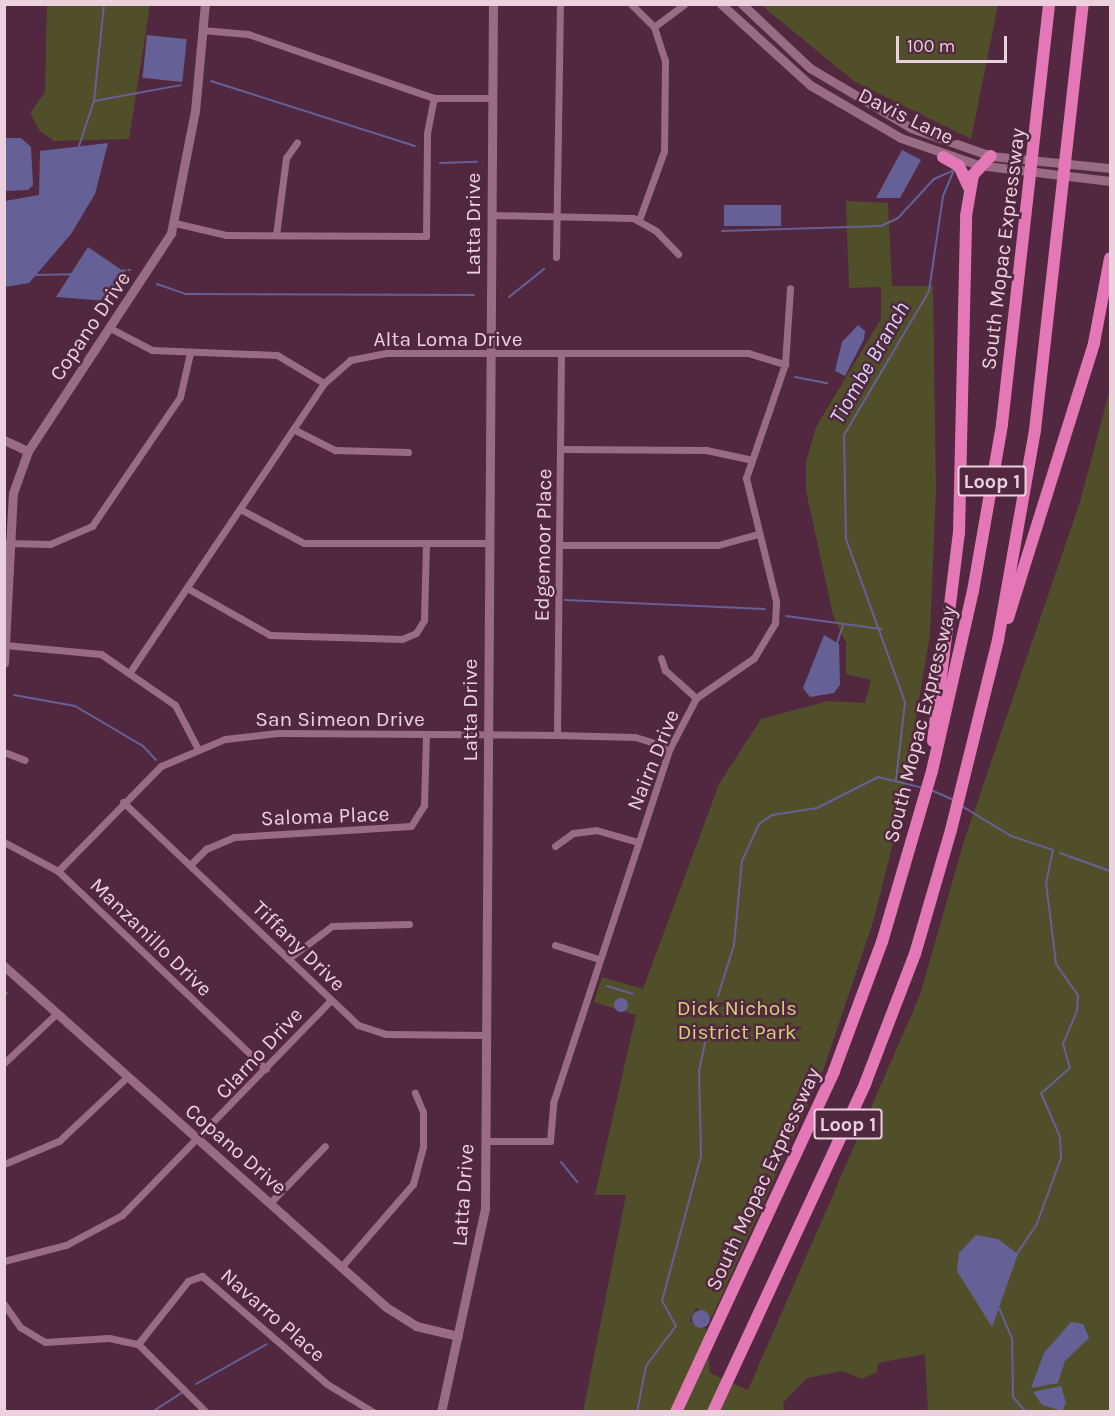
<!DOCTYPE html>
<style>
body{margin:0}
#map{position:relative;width:1115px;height:1416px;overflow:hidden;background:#51283f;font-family:Karla,sans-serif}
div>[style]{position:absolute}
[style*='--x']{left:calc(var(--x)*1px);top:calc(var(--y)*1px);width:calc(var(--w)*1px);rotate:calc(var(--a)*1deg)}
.green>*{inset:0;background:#514f29}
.water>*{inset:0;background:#656197;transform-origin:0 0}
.round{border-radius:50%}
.stream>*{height:2px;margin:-1px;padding:0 1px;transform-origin:1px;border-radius:1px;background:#656197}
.street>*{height:7px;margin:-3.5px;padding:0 3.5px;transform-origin:3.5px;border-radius:3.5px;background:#9a6b84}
.secondary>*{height:9px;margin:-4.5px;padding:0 4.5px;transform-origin:4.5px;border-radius:4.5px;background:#9a6b84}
.highway>*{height:12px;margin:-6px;padding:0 6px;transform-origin:6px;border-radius:6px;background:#e478b6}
span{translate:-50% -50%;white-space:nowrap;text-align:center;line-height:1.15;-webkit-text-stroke:5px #51283f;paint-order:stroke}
.shield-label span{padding:2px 4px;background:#51283f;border:2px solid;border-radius:4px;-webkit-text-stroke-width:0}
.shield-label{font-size:20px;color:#ebd1de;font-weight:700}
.street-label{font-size:21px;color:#ebd1de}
.park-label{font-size:21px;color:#d5d176}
.water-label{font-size:22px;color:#d7d7f8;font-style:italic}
.frame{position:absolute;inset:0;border:6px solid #ebd1de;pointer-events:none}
.scale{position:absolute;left:896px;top:36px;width:111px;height:27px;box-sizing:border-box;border:3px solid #ebd1de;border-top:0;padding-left:8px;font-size:18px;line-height:21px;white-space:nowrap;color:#ebd1de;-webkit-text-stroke:4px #51283f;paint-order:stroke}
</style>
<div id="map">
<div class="green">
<i style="clip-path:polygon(47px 5px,150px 5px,129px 139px,54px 141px,40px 131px,30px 113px,45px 92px)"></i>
<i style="clip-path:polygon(761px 5px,998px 5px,971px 139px,855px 82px)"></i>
<i style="clip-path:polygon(846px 201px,888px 203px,892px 286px,933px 286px,936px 489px,930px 635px,898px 823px,874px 919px,823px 1071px,712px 1317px,696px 1308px,690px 1321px,706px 1329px,710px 1373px,748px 1390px,920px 995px,964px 841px,1080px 502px,1110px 389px,1110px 1411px,928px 1411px,925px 1354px,878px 1363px,877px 1372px,862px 1379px,842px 1371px,807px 1378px,783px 1403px,784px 1411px,583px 1412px,626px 1195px,595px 1195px,636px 1015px,594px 1002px,602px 977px,643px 989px,719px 784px,761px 719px,828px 701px,865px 703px,871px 680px,846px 674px,846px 643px,833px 615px,806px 491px,806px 462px,816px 427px,881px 319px,881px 287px,849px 288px)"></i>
</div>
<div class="water">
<i style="left:147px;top:35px;width:40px;height:43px;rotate:6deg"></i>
<i style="clip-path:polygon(5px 138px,21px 138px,31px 147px,33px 185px,28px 190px,5px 191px)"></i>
<i style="clip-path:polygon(108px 143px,95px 194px,71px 234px,29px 283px,5px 287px,5px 201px,39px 195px,40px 151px)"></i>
<i style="clip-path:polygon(902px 150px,921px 160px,900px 198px,876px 198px)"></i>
<i style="left:724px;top:205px;width:57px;height:21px"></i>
<i style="clip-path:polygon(88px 247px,126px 273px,108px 301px,56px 297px)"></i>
<i style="clip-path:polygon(858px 325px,865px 331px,864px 339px,845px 376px,835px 371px,842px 342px)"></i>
<i style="clip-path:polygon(824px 635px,839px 644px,840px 685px,834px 693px,810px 697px,803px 688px)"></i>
<i class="round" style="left:614px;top:998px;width:14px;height:14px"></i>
<i style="clip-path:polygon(976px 1235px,998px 1239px,1018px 1254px,992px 1327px,957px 1271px,959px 1253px)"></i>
<i class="round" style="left:692px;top:1310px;width:18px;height:18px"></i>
<i style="clip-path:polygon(1071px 1322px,1083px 1324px,1089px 1338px,1065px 1361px,1058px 1383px,1031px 1388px,1044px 1353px)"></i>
<i style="clip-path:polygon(1061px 1386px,1066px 1403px,1062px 1411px,1042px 1405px,1033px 1392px)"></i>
</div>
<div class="stream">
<i style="--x:211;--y:81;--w:214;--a:17.7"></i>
<i style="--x:94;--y:101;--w:88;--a:-10.4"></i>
<i style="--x:79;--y:146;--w:47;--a:-71.6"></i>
<i style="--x:94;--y:101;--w:98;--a:-84.1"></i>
<i style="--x:440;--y:163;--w:37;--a:-2"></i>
<i style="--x:722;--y:231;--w:159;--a:-1.8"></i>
<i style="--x:881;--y:226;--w:19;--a:-25"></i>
<i style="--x:898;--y:218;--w:53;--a:-47.3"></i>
<i style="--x:934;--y:179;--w:22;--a:-24"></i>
<i style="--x:121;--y:271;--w:9;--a:-6"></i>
<i style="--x:34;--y:275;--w:39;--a:-1"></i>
<i style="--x:157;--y:284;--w:31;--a:19"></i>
<i style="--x:186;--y:294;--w:288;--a:0.2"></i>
<i style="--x:509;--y:297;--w:45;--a:-38.7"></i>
<i style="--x:795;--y:377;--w:33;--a:11"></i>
<i style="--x:565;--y:600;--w:200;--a:2.6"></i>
<i style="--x:786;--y:616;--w:96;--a:7.8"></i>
<i style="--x:837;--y:643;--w:18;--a:-71"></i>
<i style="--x:14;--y:695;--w:62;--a:10.2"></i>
<i style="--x:75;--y:706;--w:79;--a:30.5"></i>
<i style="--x:143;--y:746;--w:19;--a:47"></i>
<i style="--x:896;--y:780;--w:79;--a:-83.4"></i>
<i style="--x:905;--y:702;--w:173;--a:-109.9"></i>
<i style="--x:846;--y:539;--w:104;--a:-91.1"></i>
<i style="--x:844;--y:435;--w:167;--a:-59.4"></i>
<i style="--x:929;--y:291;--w:96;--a:-81.6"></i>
<i style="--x:943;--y:196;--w:28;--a:-67"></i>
<i style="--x:931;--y:790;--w:24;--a:24"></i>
<i style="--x:960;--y:805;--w:60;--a:31.3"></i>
<i style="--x:1011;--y:836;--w:44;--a:18.4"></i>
<i style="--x:1053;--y:850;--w:33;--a:102"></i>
<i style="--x:1046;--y:882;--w:83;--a:83"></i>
<i style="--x:1056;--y:964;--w:39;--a:55"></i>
<i style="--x:1078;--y:996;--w:15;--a:94"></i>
<i style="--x:1077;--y:1011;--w:36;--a:113"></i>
<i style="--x:1063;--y:1044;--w:25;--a:74"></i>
<i style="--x:1070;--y:1068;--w:38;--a:139"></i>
<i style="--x:1041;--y:1093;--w:48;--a:66.6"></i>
<i style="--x:1060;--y:1137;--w:21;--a:87"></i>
<i style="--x:1061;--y:1158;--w:70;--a:110"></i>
<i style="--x:1037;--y:1224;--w:36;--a:124"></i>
<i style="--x:1060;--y:853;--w:53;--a:19.8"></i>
<i style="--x:607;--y:986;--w:27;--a:17"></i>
<i style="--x:4;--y:994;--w:3;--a:-18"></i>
<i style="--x:718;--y:996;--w:53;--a:-72.6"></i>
<i style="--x:734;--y:945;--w:84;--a:-84.6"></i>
<i style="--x:742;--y:861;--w:41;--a:-65.3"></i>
<i style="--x:759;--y:824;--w:16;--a:-35"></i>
<i style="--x:772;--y:815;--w:46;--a:-8.8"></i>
<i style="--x:817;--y:808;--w:68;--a:-26.9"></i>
<i style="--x:878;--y:777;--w:46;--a:13.7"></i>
<i style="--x:561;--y:1162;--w:26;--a:51"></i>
<i style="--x:999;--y:1308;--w:33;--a:67"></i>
<i style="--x:1012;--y:1338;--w:59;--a:89"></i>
<i style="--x:1013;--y:1397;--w:20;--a:49"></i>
<i style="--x:196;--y:1384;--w:81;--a:-29.4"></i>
<i style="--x:152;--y:1412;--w:37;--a:-33"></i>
<i style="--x:637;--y:1412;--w:47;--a:-78.9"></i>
<i style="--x:646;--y:1366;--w:50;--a:-53.1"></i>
<i style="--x:676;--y:1326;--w:29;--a:-119"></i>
<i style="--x:662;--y:1301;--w:150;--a:-74.9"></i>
<i style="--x:701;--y:1156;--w:85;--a:-91.3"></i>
<i style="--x:699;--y:1071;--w:48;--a:-78"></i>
</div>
<div class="street">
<i style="--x:631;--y:4;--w:33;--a:45"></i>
<i style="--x:654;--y:27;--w:35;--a:72"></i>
<i style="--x:665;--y:60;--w:91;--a:90.6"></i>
<i style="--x:664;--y:151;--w:73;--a:109.9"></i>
<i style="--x:654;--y:27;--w:38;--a:-37"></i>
<i style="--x:202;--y:30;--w:46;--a:5"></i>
<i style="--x:248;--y:34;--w:197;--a:19"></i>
<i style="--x:434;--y:98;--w:57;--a:0"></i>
<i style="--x:491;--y:215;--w:142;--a:1.2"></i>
<i style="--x:633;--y:218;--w:26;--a:29"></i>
<i style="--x:656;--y:231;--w:32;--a:46"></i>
<i style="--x:175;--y:223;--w:52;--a:13.2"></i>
<i style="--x:226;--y:235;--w:200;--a:0.3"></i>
<i style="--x:426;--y:236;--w:103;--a:-89.4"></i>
<i style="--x:427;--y:133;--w:36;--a:-79"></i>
<i style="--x:276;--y:235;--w:78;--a:-82.6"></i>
<i style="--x:286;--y:158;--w:19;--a:-55"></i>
<i style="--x:556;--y:257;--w:253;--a:-89.1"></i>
<i style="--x:110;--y:328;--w:47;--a:27.6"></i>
<i style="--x:152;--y:350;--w:125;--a:2.3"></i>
<i style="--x:277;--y:355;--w:55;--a:30.8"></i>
<i style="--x:293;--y:429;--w:47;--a:26.6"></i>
<i style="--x:335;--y:450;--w:73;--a:1.6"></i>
<i style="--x:561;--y:449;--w:145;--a:0.4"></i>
<i style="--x:706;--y:450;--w:43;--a:12.1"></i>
<i style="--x:240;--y:509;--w:72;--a:28"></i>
<i style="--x:304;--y:543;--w:183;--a:0"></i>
<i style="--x:8;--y:543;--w:42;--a:1.4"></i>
<i style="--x:50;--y:544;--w:46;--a:-23.2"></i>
<i style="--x:92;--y:526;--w:156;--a:-55.7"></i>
<i style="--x:180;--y:397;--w:45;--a:-77.2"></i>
<i style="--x:559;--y:545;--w:159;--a:0"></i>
<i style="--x:718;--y:545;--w:41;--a:-15.4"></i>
<i style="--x:187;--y:588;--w:95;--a:29.5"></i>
<i style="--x:270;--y:635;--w:132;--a:1.7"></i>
<i style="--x:402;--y:639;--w:15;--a:-23"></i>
<i style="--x:416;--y:633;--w:15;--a:-58"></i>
<i style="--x:424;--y:620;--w:76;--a:-88.5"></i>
<i style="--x:5;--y:645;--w:96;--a:5.4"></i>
<i style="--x:101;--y:654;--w:90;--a:34.6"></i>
<i style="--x:175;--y:705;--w:47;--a:62.4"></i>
<i style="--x:661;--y:658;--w:13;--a:72"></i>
<i style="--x:665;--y:670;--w:42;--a:42.1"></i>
<i style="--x:130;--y:672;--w:348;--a:-56.1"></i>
<i style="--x:324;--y:383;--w:35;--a:-41"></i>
<i style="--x:350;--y:360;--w:38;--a:-11"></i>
<i style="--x:387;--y:353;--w:361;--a:0"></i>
<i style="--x:748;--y:353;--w:39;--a:17"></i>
<i style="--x:557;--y:735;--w:380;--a:-89.4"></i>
<i style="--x:4;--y:752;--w:22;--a:21"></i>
<i style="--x:123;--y:802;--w:324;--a:43.5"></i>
<i style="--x:358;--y:1025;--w:28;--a:18"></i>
<i style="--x:385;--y:1034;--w:101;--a:0.6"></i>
<i style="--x:4;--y:842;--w:61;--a:28.2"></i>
<i style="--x:58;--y:871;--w:287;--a:43.6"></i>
<i style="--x:555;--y:846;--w:22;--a:-36"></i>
<i style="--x:573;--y:833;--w:23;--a:-7"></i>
<i style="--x:596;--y:830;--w:44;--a:15.9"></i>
<i style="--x:190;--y:865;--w:23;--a:-45"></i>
<i style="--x:206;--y:849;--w:30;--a:-23"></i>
<i style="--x:234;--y:837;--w:177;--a:-3.6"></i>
<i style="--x:411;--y:826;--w:25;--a:-58"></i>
<i style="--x:424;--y:805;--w:70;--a:-88.4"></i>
<i style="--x:58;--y:871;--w:147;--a:-45.6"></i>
<i style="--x:161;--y:766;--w:69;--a:-22.9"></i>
<i style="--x:225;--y:739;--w:53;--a:-6.5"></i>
<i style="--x:278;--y:733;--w:279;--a:0.4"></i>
<i style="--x:557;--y:735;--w:78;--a:1.5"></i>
<i style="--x:635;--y:737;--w:37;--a:17"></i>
<i style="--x:555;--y:945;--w:46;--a:17.7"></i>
<i style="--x:288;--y:959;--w:55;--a:-36.9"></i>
<i style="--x:332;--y:926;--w:77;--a:-1.5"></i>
<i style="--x:4;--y:1063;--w:73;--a:-43.3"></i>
<i style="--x:486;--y:1141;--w:64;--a:0"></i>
<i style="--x:550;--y:1141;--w:38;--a:-85"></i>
<i style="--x:553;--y:1103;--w:374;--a:-71.8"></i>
<i style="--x:670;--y:748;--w:56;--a:-62.5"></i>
<i style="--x:696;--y:698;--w:70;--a:-34.6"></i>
<i style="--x:754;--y:658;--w:41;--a:-59"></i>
<i style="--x:775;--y:623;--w:22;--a:-87"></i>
<i style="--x:776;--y:601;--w:127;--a:-103.7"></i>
<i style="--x:746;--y:478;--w:120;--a:-71.1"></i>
<i style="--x:785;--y:364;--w:76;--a:-86.2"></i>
<i style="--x:4;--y:1164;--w:60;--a:-22.7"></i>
<i style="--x:59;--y:1141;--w:93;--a:-43.3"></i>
<i style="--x:270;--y:1203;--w:79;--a:-46"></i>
<i style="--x:4;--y:1261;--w:64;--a:-14.5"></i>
<i style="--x:66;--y:1245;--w:64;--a:-28.2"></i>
<i style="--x:122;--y:1215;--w:300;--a:-45.8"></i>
<i style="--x:342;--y:1266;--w:108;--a:-49.1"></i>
<i style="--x:413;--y:1184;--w:38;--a:-75"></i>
<i style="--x:423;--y:1147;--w:35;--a:-90"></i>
<i style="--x:423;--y:1112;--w:21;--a:-113"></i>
<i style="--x:4;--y:1304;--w:28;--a:55"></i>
<i style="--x:20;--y:1327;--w:29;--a:31"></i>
<i style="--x:45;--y:1342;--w:64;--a:-3.6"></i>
<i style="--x:109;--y:1338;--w:30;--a:12"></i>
<i style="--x:138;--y:1344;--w:96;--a:45"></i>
<i style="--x:138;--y:1344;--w:80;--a:-51.6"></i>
<i style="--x:188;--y:1281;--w:15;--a:-20"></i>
<i style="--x:202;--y:1276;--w:165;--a:40.8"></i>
<i style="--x:327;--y:1384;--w:54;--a:31.3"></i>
</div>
<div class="secondary">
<i style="--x:721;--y:4;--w:120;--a:42.3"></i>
<i style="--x:810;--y:85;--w:105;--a:30.2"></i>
<i style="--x:901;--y:138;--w:82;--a:19.3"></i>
<i style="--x:978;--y:165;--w:133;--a:6.9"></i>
<i style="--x:742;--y:4;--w:93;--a:43.3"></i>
<i style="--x:810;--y:68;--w:117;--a:30.7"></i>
<i style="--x:911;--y:128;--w:85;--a:19.3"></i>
<i style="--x:991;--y:156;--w:120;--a:5.8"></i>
<i style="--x:4;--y:440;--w:26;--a:25"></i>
<i style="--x:4;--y:663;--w:170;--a:-87"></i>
<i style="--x:13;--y:493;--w:45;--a:-70.3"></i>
<i style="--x:28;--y:451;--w:261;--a:-56.7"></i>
<i style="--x:171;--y:233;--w:124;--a:-78.9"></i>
<i style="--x:195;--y:111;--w:107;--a:-84.7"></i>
<i style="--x:4;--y:966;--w:512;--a:41.75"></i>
<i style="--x:386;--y:1307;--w:36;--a:32"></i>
<i style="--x:416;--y:1326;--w:43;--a:13.4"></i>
<i style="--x:441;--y:1412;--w:209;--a:-77.8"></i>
<i style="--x:485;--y:1208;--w:1204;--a:-89.62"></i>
</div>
<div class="highway">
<i style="--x:943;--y:157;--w:18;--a:29"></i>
<i style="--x:959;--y:166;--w:23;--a:65"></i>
<i style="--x:1008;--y:618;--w:288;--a:-72.6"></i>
<i style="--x:1094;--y:343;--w:86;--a:-79.3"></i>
<i style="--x:933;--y:741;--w:210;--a:-82.9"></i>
<i style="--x:959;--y:533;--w:317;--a:-88.7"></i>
<i style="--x:966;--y:216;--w:42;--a:-80.3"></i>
<i style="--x:973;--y:175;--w:26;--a:-47"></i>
<i style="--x:676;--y:1412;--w:376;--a:-65.1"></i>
<i style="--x:834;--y:1071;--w:138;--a:-69.6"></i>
<i style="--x:882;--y:942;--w:178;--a:-73.7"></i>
<i style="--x:932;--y:771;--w:185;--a:-77.2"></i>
<i style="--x:973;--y:591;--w:169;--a:-80.1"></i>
<i style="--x:1002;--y:424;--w:423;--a:-83.6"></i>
<i style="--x:713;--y:1412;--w:362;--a:-65.1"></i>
<i style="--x:865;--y:1084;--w:139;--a:-69"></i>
<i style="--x:915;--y:954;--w:129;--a:-73.8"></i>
<i style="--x:951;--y:830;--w:196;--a:-76.1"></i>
<i style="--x:998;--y:640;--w:213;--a:-80"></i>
<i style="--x:1035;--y:430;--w:429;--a:-83.6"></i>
</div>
<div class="shield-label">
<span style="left:992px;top:481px">Loop 1</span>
<span style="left:848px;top:1124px">Loop 1</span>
</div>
<div class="street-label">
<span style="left:906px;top:116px;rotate:26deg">Davis Lane</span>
<span style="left:473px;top:224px;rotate:-90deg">Latta Drive</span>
<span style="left:1003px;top:249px;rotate:-83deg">South Mopac Expressway</span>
<span style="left:90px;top:326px;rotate:-56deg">Copano Drive</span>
<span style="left:448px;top:339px">Alta Loma Drive</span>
<span style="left:543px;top:545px;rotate:-89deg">Edgemoor Place</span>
<span style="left:470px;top:710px;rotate:-90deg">Latta Drive</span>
<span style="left:340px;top:719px">San Simeon Drive</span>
<span style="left:920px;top:724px;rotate:-76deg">South Mopac Expressway</span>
<span style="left:653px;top:760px;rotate:-68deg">Nairn Drive</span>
<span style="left:325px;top:816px;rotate:-2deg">Saloma Place</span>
<span style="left:151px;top:937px;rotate:44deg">Manzanillo Drive</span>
<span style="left:299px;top:946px;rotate:44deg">Tiffany Drive</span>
<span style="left:259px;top:1053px;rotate:-47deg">Clarno Drive</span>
<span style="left:236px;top:1149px;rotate:41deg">Copano Drive</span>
<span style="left:763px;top:1179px;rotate:-65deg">South Mopac Expressway</span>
<span style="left:463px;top:1195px;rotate:-86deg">Latta Drive</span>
<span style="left:273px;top:1315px;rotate:41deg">Navarro Place</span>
</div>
<div class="park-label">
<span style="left:737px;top:1020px">Dick Nichols<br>District Park</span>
</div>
<div class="water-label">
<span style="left:870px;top:363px;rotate:-60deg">Tiombe Branch</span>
</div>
<div class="frame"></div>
<div class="scale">100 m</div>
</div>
